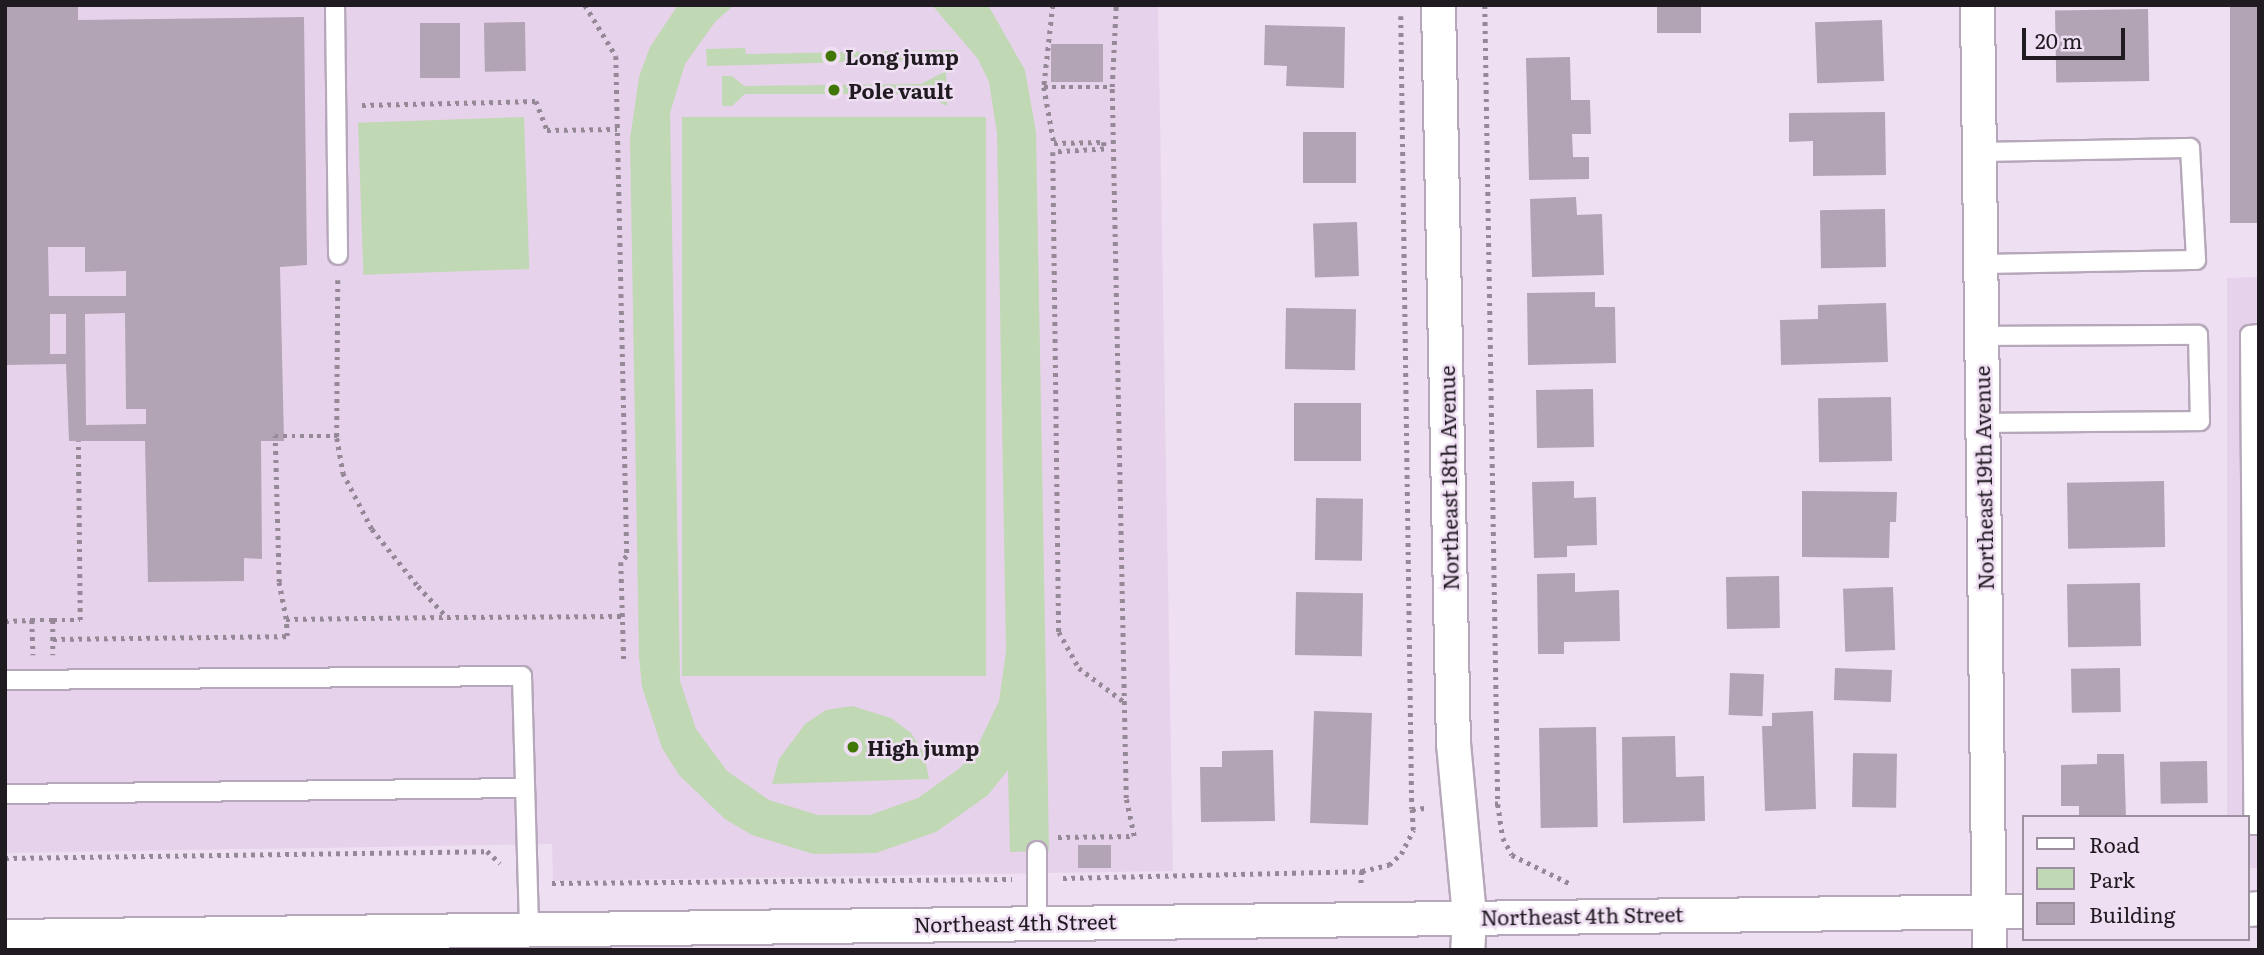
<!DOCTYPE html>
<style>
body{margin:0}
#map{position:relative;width:2264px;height:955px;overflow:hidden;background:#efdff2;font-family:Literata,serif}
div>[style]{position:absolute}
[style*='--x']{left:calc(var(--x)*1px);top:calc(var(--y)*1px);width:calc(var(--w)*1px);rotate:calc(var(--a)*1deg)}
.built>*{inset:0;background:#e7d2eb}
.green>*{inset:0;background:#c0d8b3;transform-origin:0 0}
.building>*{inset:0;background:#b2a3b5;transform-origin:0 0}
.path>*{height:4.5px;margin-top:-2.25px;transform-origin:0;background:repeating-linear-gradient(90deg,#958997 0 3.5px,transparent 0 8.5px)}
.roads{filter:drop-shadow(2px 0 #b6a8ba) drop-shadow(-2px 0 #b6a8ba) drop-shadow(0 2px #b6a8ba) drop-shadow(0 -2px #b6a8ba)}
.lane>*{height:18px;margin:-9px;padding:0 9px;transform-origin:9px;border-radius:9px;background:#fff}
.street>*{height:33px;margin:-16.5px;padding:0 16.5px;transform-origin:16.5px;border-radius:16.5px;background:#fff}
.dots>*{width:19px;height:19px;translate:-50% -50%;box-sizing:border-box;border:4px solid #efdff2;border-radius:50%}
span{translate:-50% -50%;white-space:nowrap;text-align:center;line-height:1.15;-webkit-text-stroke:5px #efdff2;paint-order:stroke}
.poi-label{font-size:21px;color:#201a21;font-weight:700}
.left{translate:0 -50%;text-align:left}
.street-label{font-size:21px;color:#201a21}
.frame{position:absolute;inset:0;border:7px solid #201a21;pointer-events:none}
.legend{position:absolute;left:2022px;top:815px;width:228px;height:126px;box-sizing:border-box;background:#efdff2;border:2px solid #9c909e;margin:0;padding:9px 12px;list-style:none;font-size:21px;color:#201a21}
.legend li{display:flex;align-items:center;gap:14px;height:35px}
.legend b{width:35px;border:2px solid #9c909e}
.scale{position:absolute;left:2022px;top:28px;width:103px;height:32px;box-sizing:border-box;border:4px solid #201a21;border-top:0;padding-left:9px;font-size:21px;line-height:24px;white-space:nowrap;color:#201a21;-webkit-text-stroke:5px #efdff2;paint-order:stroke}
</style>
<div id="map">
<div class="built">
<i style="clip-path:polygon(5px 5px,1158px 5px,1173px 871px,553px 881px,552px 844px,5px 853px)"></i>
<i style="clip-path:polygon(2259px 277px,2259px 868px,2248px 868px,2248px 817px,2227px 817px,2227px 278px)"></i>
</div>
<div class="green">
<i style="clip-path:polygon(678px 5px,734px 5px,715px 22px,685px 64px,670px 113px,680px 681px,696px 729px,727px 771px,769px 800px,818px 815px,870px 815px,918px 798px,960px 768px,977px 747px,999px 701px,1006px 651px,997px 133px,989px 82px,978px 59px,932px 5px,988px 5px,1025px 70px,1036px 132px,1049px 851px,1010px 852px,1008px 770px,988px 795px,936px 832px,876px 853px,813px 854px,752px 835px,725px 819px,679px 775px,662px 748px,642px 687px,639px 657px,630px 139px,639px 77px,650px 47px)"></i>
<i style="clip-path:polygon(745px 48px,746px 54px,955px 50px,955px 59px,707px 66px,706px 49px)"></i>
<i style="clip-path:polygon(946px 71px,947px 106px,923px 94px,745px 94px,732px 106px,722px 106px,722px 76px,732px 76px,744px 86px,921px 84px)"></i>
<i style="left:524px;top:117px;width:152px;height:166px;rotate:88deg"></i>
<i style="left:682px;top:117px;width:304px;height:559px"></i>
<i style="clip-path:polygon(852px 706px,891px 718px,911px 733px,924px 754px,929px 779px,772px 784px,779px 759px,805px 724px,826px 710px)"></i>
</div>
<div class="building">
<i style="clip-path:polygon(evenodd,5px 5px,78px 5px,78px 20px,304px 17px,307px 265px,280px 267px,284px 441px,261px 441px,262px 559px,244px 558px,244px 581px,148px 582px,145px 441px,69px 441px,66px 364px,5px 365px,5px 5px,48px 247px,85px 247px,85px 272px,126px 271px,126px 296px,49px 296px,48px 247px,5px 5px,125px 313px,126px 409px,146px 409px,146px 424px,86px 425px,85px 314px,125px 313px,5px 5px,50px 314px,66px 314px,66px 354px,50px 354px,50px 314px)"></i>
<i style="left:1657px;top:5px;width:44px;height:28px"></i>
<i style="left:2230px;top:5px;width:29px;height:218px"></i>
<i style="left:2148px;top:9px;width:72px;height:93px;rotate:89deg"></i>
<i style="left:1882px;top:20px;width:61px;height:67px;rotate:88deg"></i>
<i style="left:525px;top:22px;width:49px;height:41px;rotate:89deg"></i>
<i style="left:420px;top:23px;width:40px;height:55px"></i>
<i style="clip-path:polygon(1265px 25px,1345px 27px,1344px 88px,1286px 86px,1287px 66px,1264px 65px)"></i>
<i style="left:1051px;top:44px;width:52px;height:38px"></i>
<i style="clip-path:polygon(1570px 57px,1571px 100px,1590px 100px,1591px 134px,1572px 134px,1573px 157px,1589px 157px,1589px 179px,1529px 180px,1526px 58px)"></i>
<i style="clip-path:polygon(1885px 112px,1886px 175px,1813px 176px,1813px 141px,1789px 142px,1789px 113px)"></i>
<i style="left:1303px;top:132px;width:53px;height:51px"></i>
<i style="clip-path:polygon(1576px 197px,1577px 215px,1602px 214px,1604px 275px,1532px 277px,1530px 199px)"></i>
<i style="left:1885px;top:209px;width:58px;height:65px;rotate:89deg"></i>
<i style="left:1357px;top:222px;width:54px;height:44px;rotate:88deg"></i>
<i style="clip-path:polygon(1595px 292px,1595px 307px,1615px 307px,1616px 363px,1528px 365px,1527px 293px)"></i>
<i style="clip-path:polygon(1886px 303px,1888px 362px,1781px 365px,1780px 320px,1818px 319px,1818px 305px)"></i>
<i style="left:1286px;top:308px;width:70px;height:61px;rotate:1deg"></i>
<i style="left:1593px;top:389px;width:58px;height:57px;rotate:89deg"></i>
<i style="left:1891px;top:397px;width:64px;height:73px;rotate:89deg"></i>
<i style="left:1294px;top:403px;width:67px;height:58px"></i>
<i style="clip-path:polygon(1574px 481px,1574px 498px,1596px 497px,1597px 545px,1567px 546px,1567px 557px,1534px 558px,1532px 482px)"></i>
<i style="left:2164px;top:481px;width:66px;height:97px;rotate:89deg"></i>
<i style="clip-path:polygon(1802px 491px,1897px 492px,1896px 522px,1890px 522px,1889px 558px,1802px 557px)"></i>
<i style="left:1316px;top:498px;width:47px;height:62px;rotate:1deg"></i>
<i style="clip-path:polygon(1575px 573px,1575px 592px,1619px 590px,1620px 641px,1564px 642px,1564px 654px,1538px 654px,1537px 574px)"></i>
<i style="left:1779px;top:576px;width:52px;height:53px;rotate:89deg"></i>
<i style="left:2140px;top:583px;width:63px;height:73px;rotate:89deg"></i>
<i style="left:1893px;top:587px;width:63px;height:50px;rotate:88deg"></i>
<i style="left:1296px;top:592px;width:67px;height:63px;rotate:1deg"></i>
<i style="left:1835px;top:668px;width:57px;height:32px;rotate:2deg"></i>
<i style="left:2120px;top:668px;width:44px;height:49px;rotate:89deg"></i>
<i style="left:1730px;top:673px;width:34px;height:42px;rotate:2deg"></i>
<i style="left:1314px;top:711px;width:58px;height:112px;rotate:2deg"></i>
<i style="clip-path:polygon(1813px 711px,1816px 809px,1765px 811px,1762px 726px,1772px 726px,1772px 713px)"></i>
<i style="left:1596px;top:727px;width:100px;height:57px;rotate:89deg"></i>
<i style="clip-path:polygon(1675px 736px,1676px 777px,1704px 776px,1705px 821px,1623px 823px,1622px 737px)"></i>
<i style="clip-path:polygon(1273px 750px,1275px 821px,1201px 822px,1200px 767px,1222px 767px,1222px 751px)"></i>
<i style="left:1853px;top:753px;width:44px;height:54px;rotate:1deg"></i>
<i style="clip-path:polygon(2097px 754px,2124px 754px,2126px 817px,2079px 817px,2079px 806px,2061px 806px,2061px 765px,2097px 764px)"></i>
<i style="left:2207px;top:761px;width:42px;height:47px;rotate:89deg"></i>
<i style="left:1111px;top:845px;width:23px;height:33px;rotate:90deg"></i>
</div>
<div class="path">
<i style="--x:585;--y:5;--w:60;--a:58.7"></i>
<i style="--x:616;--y:56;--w:500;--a:88.74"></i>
<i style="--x:627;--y:556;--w:8;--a:135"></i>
<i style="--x:621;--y:562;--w:99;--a:88.3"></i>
<i style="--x:1053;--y:5;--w:82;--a:96.3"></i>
<i style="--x:1044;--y:87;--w:68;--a:0"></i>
<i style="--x:1112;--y:87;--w:82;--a:-87.2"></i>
<i style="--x:1485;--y:5;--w:799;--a:89.07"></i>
<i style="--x:1498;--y:804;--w:5;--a:180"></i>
<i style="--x:1401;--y:16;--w:793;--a:89.21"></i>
<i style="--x:1412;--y:809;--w:14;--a:-4"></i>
<i style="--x:1044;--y:87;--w:57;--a:79.9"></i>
<i style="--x:1054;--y:143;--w:50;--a:-1.1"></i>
<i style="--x:1104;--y:142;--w:7;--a:90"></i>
<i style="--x:1104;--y:149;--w:51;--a:176.6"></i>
<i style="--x:1053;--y:152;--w:480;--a:89.3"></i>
<i style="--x:1059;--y:632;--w:41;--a:60.9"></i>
<i style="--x:1079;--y:668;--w:55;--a:36.9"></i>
<i style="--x:362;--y:105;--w:174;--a:-1.3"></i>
<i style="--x:536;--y:101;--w:31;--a:69"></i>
<i style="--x:547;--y:130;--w:70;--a:-0.8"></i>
<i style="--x:338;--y:280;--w:158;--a:90.4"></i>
<i style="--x:337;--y:438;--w:36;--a:80"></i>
<i style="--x:343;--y:473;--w:63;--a:62.6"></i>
<i style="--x:372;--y:529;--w:73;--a:51.1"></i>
<i style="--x:418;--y:586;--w:42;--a:46.9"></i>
<i style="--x:447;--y:617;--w:176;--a:-0.3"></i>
<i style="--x:286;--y:619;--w:38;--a:-101"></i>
<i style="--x:279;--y:582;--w:146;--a:-91.6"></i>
<i style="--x:275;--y:436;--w:62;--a:0"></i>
<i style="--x:32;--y:620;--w:21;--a:0"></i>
<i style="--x:53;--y:620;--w:35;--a:90"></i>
<i style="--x:53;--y:620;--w:27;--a:0"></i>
<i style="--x:80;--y:620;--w:179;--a:-90.6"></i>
<i style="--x:5;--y:621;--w:27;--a:-2"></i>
<i style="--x:32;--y:620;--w:35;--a:88"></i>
<i style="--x:53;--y:639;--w:234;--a:-0.7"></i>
<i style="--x:287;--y:636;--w:17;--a:-93"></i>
<i style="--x:286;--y:619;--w:161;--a:-0.7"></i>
<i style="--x:1498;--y:804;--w:34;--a:82"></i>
<i style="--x:1503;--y:838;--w:19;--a:62"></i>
<i style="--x:1512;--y:855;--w:64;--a:26.2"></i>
<i style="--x:1058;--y:837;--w:76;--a:-0.8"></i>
<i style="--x:1134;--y:836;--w:39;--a:-102"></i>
<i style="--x:1126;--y:798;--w:711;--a:-91.13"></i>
<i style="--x:5;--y:858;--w:482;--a:-0.8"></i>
<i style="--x:487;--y:851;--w:18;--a:43"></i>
<i style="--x:1362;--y:871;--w:28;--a:-13"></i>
<i style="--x:1389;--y:865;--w:16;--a:-43"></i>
<i style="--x:1401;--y:854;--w:27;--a:-63"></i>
<i style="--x:1413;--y:830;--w:21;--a:-93"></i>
<i style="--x:1063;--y:878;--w:299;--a:-1.3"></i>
<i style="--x:1362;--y:871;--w:14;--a:94"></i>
<i style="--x:552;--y:883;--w:460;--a:-0.5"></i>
</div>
<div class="roads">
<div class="lane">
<i style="--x:335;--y:5;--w:250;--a:89.3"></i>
<i style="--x:1978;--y:152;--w:212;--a:-1.1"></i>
<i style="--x:2190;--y:148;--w:112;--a:86.9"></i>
<i style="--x:2196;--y:260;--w:216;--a:178.9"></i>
<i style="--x:2259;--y:334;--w:9;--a:174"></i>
<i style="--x:2250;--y:335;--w:490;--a:89.6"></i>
<i style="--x:2253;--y:825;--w:6;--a:0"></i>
<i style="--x:1981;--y:336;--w:217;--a:-0.3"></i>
<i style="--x:2198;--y:335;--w:86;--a:88.7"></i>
<i style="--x:2200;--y:421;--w:218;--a:179.5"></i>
<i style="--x:5;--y:680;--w:517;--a:-0.44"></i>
<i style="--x:522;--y:676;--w:253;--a:88.4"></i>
<i style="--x:5;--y:794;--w:520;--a:-0.66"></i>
<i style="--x:1037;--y:851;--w:71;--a:90"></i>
</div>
<div class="street">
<i style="--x:1438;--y:5;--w:738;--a:88.84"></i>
<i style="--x:1453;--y:743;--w:174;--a:84.7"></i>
<i style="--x:1469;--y:916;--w:34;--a:93"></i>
<i style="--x:1977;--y:5;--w:945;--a:89.27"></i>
<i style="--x:2248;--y:909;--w:11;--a:-5"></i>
<i style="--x:5;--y:936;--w:2019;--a:-0.71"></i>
</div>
</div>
<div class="dots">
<i style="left:831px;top:56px;background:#407706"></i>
<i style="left:834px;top:90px;background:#407706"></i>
<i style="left:853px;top:747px;background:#407706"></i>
</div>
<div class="poi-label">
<span class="left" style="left:845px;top:56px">Long jump</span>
<span class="left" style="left:848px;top:90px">Pole vault</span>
<span class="left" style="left:867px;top:747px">High jump</span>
</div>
<div class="street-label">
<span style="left:1448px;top:478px;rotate:-91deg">Northeast 18th Avenue</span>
<span style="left:1983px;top:478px;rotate:-91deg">Northeast 19th Avenue</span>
<span style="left:1582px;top:915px;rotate:-1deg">Northeast 4th Street</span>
<span style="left:1015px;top:922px;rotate:-1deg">Northeast 4th Street</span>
</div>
<div class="frame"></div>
<ul class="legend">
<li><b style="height:9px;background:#fff"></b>Road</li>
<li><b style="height:19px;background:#c0d8b3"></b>Park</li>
<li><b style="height:19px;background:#b2a3b5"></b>Building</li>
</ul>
<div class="scale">20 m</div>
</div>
